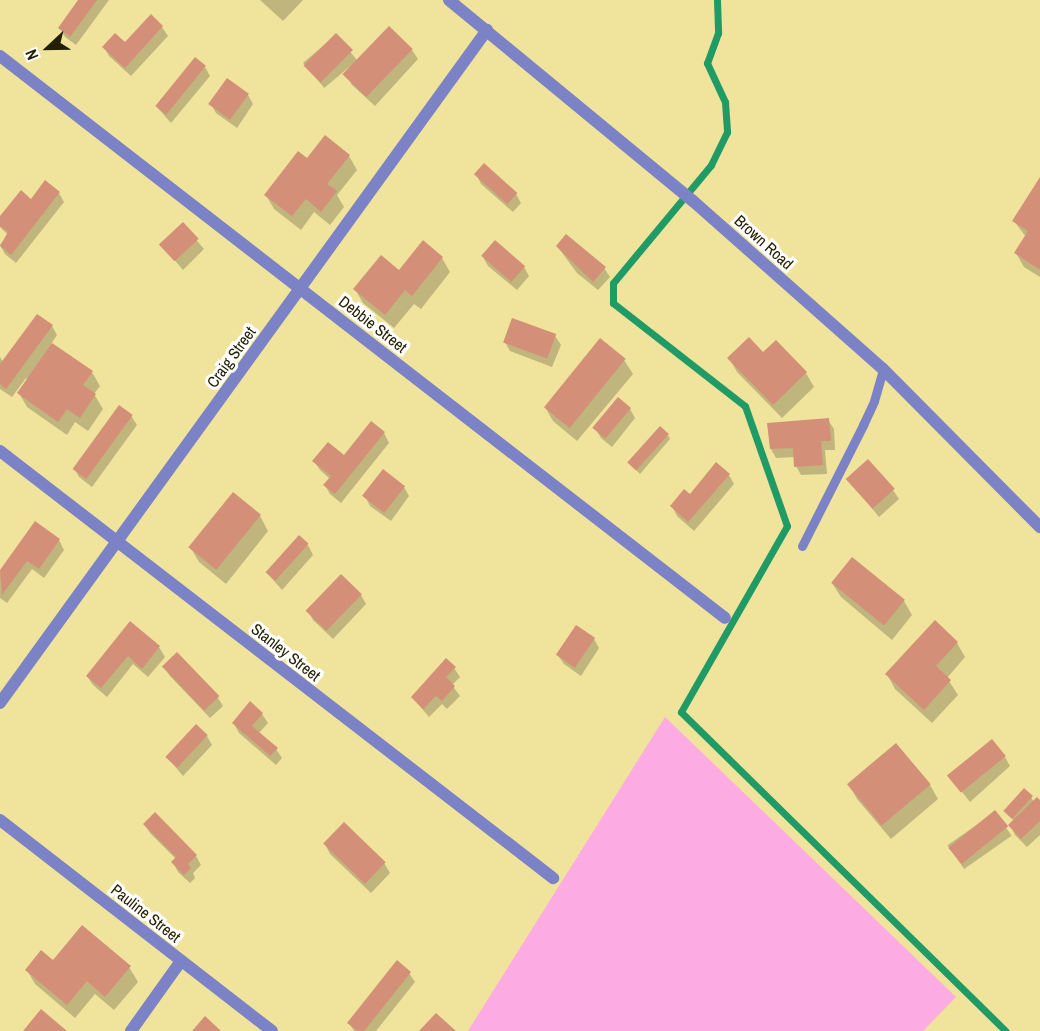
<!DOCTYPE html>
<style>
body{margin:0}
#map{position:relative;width:1040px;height:1031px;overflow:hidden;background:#f0e39c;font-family:"Archivo Narrow",sans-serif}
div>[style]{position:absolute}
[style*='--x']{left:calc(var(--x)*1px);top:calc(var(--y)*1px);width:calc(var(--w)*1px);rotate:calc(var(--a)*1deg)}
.green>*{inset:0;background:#fcabe3}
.shadow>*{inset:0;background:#0003;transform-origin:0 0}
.stream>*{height:7px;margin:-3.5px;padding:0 3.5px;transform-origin:3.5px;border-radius:3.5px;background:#209b66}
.building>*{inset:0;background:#d48f78;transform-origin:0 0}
.lane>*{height:9px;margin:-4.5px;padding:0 4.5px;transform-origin:4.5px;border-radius:4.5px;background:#7b82c5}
.street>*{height:12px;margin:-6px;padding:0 6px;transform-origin:6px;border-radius:6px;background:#7b82c5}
span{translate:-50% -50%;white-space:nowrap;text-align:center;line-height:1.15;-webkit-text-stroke:6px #fff;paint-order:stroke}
.street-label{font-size:16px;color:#252003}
.north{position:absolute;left:18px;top:18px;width:60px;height:60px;-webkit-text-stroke:4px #fff;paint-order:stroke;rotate:248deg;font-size:16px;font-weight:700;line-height:24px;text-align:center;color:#252003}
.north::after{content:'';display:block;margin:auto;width:21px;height:27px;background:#252003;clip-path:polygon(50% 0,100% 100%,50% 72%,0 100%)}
</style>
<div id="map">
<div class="green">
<i style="clip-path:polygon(665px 717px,956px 997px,923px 1031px,468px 1031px)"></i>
</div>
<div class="shadow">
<i style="clip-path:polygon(80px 0,109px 0,76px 45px,65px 37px,60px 28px)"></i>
<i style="clip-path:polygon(260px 0,303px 0,283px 21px)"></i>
<i style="clip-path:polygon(162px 27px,168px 36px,131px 76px,109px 56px,104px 47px,125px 44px)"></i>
<i style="left:336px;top:35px;width:33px;height:43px;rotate:50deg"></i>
<i style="clip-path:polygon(412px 50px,418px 59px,375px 106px,352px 85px,347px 76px)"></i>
<i style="clip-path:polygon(205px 67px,210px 76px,171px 123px,156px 106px)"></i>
<i style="clip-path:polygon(248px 95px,253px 104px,237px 128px,216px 113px,211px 104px)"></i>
<i style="clip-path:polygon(349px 156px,357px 170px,337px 195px,344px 207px,330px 225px,314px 212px,301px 230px,274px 209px,266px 195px,307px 160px)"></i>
<i style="clip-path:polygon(476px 174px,516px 194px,521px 203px,513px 212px,481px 184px)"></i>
<i style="clip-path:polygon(1040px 180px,1040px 277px,1024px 267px,1016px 253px,1026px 237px,1014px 221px)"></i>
<i style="clip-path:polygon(59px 193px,64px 202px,16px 263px,5px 254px,0 245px,8px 235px,0 227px,0 219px,31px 201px)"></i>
<i style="clip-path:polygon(183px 224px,204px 249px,183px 270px,162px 245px)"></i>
<i style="clip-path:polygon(557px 246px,604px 268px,610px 277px,598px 290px,577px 273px)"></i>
<i style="clip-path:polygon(483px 257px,524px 267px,529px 276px,517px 290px,488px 266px)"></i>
<i style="clip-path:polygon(442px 258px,450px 272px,421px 309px,414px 304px,394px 328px,363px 303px,355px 289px)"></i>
<i style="clip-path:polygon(52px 326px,57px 335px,51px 344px,92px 372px,100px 386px,94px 394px,103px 409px,88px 431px,75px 422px,67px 435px,27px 407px,19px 393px,28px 380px,26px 378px,12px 397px,0 389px,0 357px,3px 362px)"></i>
<i style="clip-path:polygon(555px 336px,561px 345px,552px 367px,510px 351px,505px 342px)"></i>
<i style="clip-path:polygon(763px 354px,806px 373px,814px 387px,782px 418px,737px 372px,729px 358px)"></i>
<i style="clip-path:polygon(624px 360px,633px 374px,577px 441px,553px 421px,545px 407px)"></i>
<i style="clip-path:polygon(630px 409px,635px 418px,612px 447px,601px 438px,595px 428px)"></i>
<i style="clip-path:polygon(131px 416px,137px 425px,92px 487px,79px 477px,74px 468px)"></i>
<i style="clip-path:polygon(828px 420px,834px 429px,835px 450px,825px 450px,827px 474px,801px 475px,796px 466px,795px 457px,776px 458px,771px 449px,769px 424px)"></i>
<i style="clip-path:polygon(372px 423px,384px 433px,389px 443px,341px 503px,330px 494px,325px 485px,330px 479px,320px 470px,314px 461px,344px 458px)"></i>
<i style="clip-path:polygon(668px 435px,670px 439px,640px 474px,630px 464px)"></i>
<i style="clip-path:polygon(729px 475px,734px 484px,694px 531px,677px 516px,672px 506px)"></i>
<i style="clip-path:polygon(848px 479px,893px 490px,899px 499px,879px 517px)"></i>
<i style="clip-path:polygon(404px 487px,409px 496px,391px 521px,370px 506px,365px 496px)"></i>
<i style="clip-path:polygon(233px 494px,260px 516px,268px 531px,226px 584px,199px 562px,191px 548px)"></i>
<i style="clip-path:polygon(36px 524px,59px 540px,64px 550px,44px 578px,32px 569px,7px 603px,0 598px,0 573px)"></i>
<i style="clip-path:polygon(308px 545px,313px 555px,282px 590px,268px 574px)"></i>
<i style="clip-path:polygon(832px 583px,904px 601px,912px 615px,892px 640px,841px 597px)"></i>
<i style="clip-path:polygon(361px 595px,366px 604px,333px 639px,313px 620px,308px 611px)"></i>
<i style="clip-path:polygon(935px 622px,957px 643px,965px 657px,947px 678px,958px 695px,932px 723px,895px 689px,887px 674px)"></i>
<i style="clip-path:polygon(130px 623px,159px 647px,165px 657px,148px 677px,133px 664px,107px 697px,93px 685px,87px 676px)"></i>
<i style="clip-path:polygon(594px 639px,599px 648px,581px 676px,564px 664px,558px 655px)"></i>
<i style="clip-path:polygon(164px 667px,217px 696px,223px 706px,210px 718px,170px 676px)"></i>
<i style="clip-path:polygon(454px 668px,460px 677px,452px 685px,460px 696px,447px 709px,442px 704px,429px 717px,412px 697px)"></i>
<i style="clip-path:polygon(262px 714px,268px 723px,259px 733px,276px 749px,282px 758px,276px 765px,239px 733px,234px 724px)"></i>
<i style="clip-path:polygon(207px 736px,212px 745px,183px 776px,167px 757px)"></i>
<i style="clip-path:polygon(1005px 757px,1010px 766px,970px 802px,951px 778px)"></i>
<i style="clip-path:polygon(849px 785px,930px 785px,938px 799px,891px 839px,857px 799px)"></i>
<i style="clip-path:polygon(1031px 797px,1034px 802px,1040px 802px,1040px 835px,1027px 847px,1015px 835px,1010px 825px,1014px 821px,1005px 811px)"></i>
<i style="left:995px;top:812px;width:29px;height:58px;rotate:55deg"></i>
<i style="clip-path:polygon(144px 824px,196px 856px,201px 865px,193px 873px,195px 878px,190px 883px,178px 872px,173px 862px,176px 859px,150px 833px)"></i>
<i style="clip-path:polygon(325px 844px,384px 863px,390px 873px,371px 893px,330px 854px)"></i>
<i style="clip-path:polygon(53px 962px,129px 967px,138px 982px,114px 1010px,95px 994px,75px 1018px,35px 984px,27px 970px)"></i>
<i style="clip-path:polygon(409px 973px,415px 982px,376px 1031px,354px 1031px,349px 1023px)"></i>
</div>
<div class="stream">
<i style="--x:717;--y:0;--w:33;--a:88"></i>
<i style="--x:718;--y:33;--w:32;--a:110"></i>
<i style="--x:707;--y:63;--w:43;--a:65.2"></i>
<i style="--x:725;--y:102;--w:30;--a:86"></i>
<i style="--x:727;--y:132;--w:37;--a:116"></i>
<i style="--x:711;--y:165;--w:153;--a:129.7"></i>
<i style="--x:613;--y:283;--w:20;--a:90"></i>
<i style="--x:613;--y:303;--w:167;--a:38"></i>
<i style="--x:745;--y:406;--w:127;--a:70.7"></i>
<i style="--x:787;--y:526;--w:214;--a:119.7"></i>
<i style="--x:681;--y:712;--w:455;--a:44.5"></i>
</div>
<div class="building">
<i style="clip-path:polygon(78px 0,97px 0,70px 37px,58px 28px)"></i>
<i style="clip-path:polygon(151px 14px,163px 26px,125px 68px,102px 47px,115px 33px,125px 42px)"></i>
<i style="left:389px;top:26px;width:33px;height:67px;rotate:44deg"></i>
<i style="left:336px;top:33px;width:24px;height:46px;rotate:45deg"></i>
<i style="left:195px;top:57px;width:14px;height:63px;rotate:39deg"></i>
<i style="left:227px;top:78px;width:27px;height:32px;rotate:36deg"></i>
<i style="clip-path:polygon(325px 135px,350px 155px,327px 184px,337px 191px,321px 212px,306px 199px,292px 216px,264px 195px,298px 151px,307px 158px)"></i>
<i style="left:484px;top:163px;width:45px;height:15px;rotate:42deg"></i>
<i style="clip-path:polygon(1040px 177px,1040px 270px,1014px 253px,1028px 231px,1012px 221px)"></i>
<i style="clip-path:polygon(45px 180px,60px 192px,11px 255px,0 246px,8px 232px,0 226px,0 216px,21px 190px,31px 199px)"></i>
<i style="left:183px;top:222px;width:23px;height:33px;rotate:47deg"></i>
<i style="clip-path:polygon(566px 234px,606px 267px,593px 282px,556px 246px)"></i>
<i style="clip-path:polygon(423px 240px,443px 257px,412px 296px,405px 290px,385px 315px,353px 289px,381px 255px,399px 270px)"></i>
<i style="left:495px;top:240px;width:40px;height:21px;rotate:41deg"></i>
<i style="clip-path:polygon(37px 314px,53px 325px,6px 389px,0 384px,0 364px)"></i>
<i style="left:512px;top:318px;width:47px;height:26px;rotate:20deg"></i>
<i style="clip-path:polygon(749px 337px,763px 352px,776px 340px,807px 372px,773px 405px,727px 358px)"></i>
<i style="left:600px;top:338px;width:33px;height:89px;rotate:39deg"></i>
<i style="clip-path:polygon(52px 343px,93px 371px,83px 385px,96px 394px,80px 418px,67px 409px,58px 422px,17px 393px)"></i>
<i style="left:618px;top:397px;width:17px;height:40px;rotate:40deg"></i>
<i style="left:119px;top:405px;width:17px;height:79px;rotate:36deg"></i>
<i style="clip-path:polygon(829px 418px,831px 441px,821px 441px,823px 465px,794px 467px,793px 448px,770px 449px,767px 423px)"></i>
<i style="clip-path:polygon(371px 421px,385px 432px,335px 494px,323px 485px,331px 476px,312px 461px,328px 442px,344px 455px)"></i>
<i style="left:660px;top:426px;width:12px;height:49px;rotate:42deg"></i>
<i style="left:868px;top:459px;width:40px;height:30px;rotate:48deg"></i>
<i style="clip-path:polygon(716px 462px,730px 474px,688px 522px,670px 506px,684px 489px,690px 494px)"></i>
<i style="left:383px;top:469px;width:28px;height:34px;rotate:38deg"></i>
<i style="left:233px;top:492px;width:36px;height:71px;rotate:39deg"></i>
<i style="clip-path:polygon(35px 521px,60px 539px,39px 569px,27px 561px,2px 595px,0 570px)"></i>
<i style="left:299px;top:535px;width:13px;height:50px;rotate:42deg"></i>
<i style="left:852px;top:557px;width:68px;height:33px;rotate:39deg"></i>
<i style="left:341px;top:574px;width:29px;height:51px;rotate:44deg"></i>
<i style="clip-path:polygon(935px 620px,958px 642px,936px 666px,951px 680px,924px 710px,885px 674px)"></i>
<i style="clip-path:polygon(130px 621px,160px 646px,142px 669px,128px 656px,101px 688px,86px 676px)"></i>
<i style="left:576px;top:625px;width:23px;height:36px;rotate:34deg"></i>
<i style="left:177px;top:652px;width:61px;height:21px;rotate:46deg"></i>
<i style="clip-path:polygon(446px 658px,456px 667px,446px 677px,455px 686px,442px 701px,436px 696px,423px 709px,411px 697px)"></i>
<i style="clip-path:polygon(250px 701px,263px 713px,252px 726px,278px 748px,270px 756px,232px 723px)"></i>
<i style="left:196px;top:724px;width:16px;height:45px;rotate:43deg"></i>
<i style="left:992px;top:739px;width:22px;height:58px;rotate:51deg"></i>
<i style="left:896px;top:743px;width:54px;height:64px;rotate:50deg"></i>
<i style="left:1024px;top:788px;width:12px;height:31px;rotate:42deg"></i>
<i style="clip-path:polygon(1037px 797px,1040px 800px,1040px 821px,1021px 839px,1008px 825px)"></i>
<i style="left:995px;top:810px;width:21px;height:60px;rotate:51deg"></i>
<i style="clip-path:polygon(155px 812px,197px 855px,188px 864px,191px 868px,184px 875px,171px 862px,176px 857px,143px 824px)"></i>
<i style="left:344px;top:822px;width:58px;height:30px;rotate:44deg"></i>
<i style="clip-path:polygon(82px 925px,131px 966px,105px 997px,87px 981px,67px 1005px,25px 970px,41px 950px,53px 960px)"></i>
<i style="clip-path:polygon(397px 960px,411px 972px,364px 1031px,358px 1031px,347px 1023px)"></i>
<i style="clip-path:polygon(41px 1009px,67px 1031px,23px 1031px)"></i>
<i style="clip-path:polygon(436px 1013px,456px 1031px,419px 1031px)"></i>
<i style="clip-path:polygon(205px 1016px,221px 1031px,192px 1031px)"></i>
</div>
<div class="lane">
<i style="--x:802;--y:546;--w:136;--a:-63.2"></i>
<i style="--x:863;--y:425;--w:26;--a:-65"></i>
<i style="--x:874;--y:401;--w:33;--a:-74"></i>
</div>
<div class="street">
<i style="--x:449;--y:0;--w:316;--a:39.5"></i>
<i style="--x:693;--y:201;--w:254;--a:41.5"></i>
<i style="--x:883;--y:369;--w:223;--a:45.2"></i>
<i style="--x:0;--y:56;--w:917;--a:37.78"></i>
<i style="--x:0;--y:451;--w:699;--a:37.67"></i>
<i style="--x:0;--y:703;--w:831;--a:-54.11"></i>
<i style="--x:0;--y:820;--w:344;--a:37.8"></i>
<i style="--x:131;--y:1031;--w:86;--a:-54.5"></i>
</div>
<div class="street-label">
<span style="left:764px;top:242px;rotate:42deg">Brown Road</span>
<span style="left:373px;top:324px;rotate:38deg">Debbie Street</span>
<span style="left:231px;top:357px;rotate:-54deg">Craig Street</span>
<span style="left:286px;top:652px;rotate:38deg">Stanley Street</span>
<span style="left:146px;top:913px;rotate:38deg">Pauline Street</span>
</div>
<div class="north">N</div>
</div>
